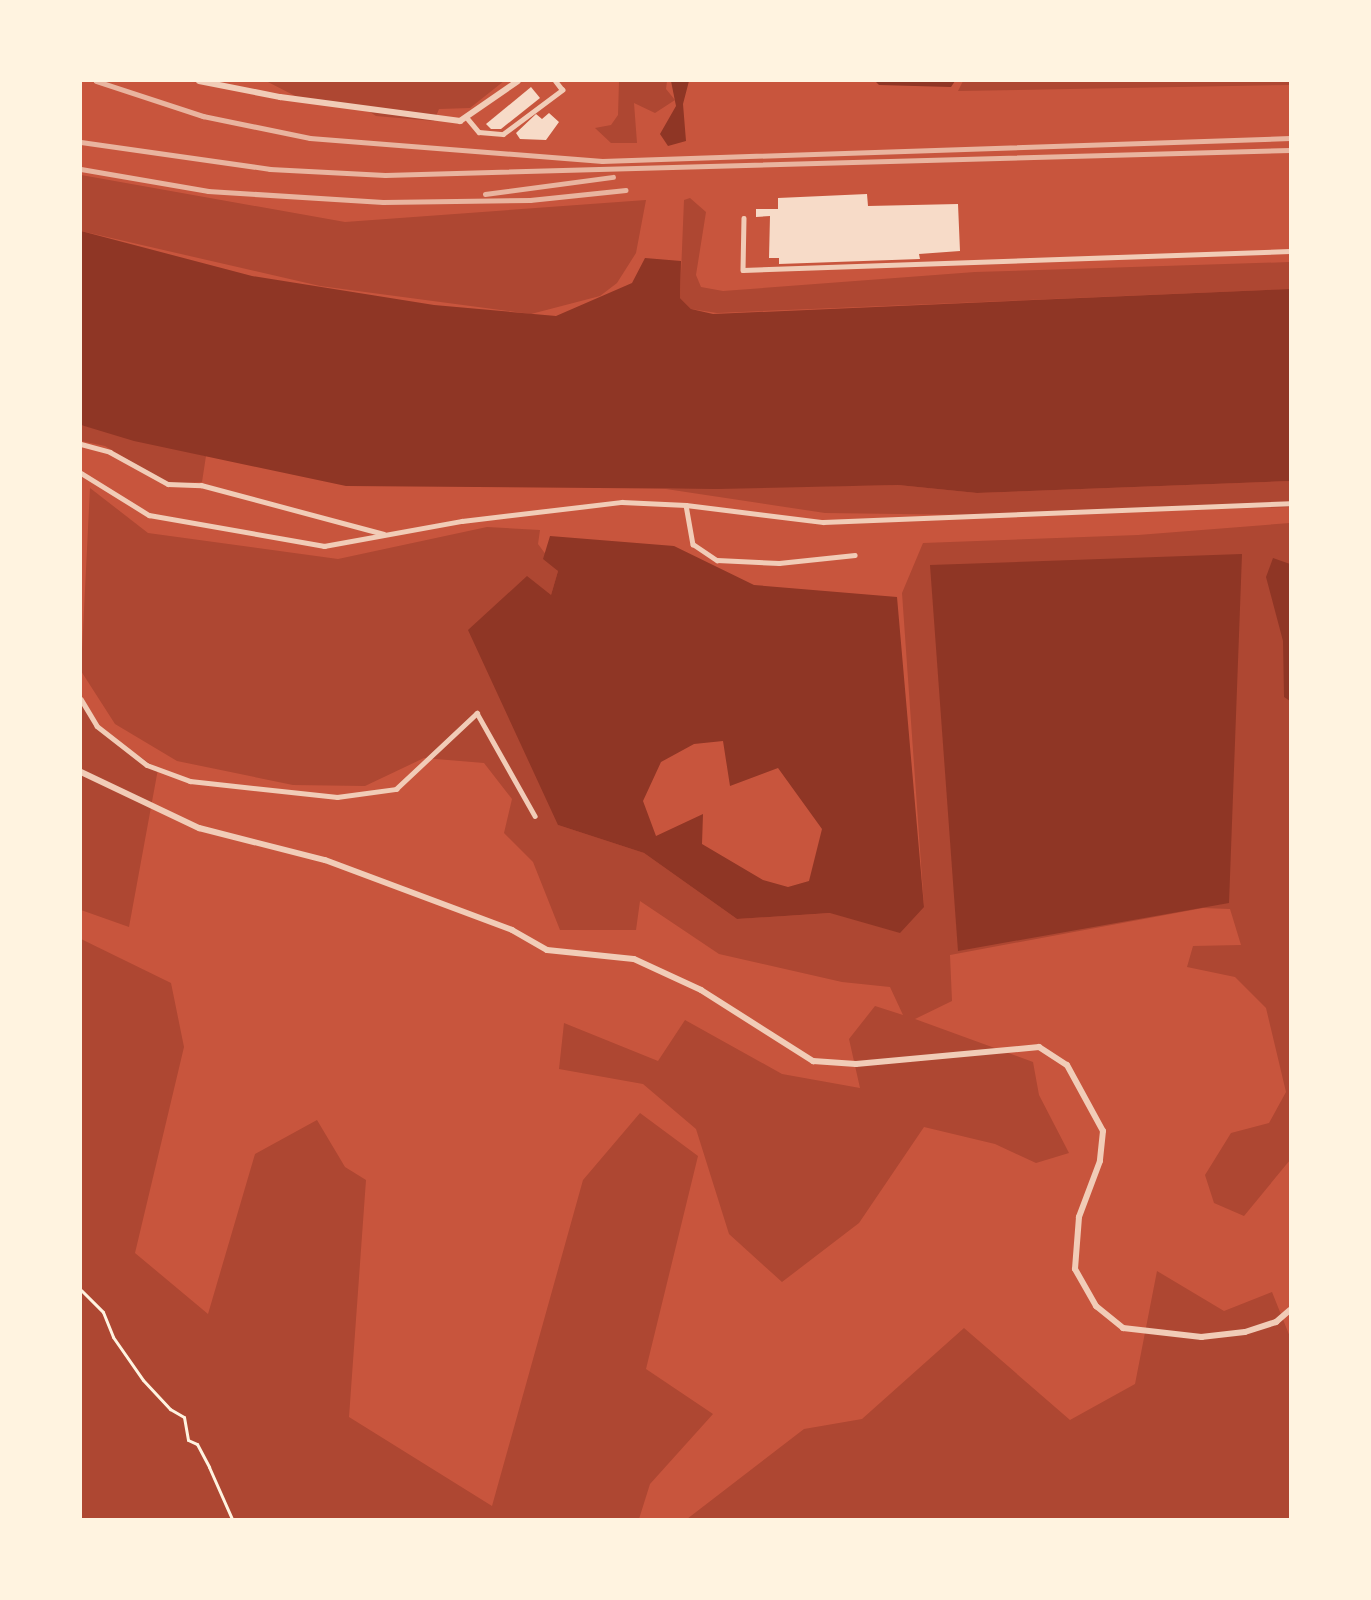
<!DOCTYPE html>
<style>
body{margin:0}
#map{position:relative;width:1371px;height:1600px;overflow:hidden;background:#c8553d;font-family:"Work Sans",sans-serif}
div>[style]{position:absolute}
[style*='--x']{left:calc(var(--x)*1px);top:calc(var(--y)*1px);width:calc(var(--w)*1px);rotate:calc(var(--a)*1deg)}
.green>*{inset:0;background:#ae4732}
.water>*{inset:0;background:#8f3625}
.building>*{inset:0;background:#f7dbc8}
.path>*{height:3px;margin:-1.5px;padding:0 1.5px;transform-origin:1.5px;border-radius:1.5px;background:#fff3e0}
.service>*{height:4.5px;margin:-2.25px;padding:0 2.25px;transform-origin:2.25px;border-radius:2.25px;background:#f1ccb7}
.minor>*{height:6px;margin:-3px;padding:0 3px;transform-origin:3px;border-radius:3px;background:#f1ccb7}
.rail>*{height:4.5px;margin:-2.25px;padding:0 2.25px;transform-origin:2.25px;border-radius:2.25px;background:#e9b49f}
span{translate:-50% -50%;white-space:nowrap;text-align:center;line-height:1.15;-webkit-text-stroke:5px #fff3e0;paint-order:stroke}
.frame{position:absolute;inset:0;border:82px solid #fff3e0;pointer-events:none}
</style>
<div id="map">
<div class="green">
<i style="clip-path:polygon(266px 81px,504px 81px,470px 108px,439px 109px,434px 121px,376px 116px,361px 106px,305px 101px)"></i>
<i style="clip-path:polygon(619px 81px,667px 81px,666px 89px,675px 100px,655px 113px,634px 103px,637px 143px,611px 143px,595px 128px,611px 125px,618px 115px)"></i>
<i style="clip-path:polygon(963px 81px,1290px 81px,1290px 85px,958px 91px)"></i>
<i style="clip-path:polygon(81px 175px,345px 222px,646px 200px,636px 253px,617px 283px,600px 296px,531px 314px,320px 286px,81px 231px)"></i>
<i style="clip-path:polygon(690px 198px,706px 212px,696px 275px,701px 287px,723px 291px,975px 272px,1290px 262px,1290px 289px,717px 313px,691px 309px,680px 298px,684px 200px)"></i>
<i style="clip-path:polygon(81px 425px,206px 456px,202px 482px,168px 484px,105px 446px,81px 441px)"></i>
<i style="clip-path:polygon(1290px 481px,1290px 507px,974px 515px,825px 513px,666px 489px,898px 485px,977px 493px)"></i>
<i style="clip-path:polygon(90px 488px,148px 533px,338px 559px,487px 527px,540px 530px,538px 544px,558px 571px,551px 595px,558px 825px,644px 853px,737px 919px,924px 907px,902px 593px,923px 543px,1138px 535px,1290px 523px,1290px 1160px,1244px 1216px,1214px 1203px,1205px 1175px,1231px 1133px,1269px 1123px,1286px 1092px,1266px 1008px,1235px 977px,1187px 967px,1193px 946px,1241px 945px,1230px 909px,1203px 908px,950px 955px,952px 1001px,915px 1019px,1033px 1062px,1039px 1095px,1069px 1153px,1036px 1163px,995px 1144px,924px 1127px,859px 1223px,782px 1282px,729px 1234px,696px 1129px,643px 1084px,559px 1069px,564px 1023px,658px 1061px,685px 1020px,782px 1074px,860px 1088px,849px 1039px,875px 1006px,903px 1015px,890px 987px,842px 982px,719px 954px,640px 901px,636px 930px,560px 930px,533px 862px,504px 833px,512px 799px,484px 763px,424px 758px,365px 786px,293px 785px,177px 761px,115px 724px,81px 671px)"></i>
<i style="clip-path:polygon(81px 696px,104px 732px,158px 769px,129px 927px,81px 910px)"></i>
<i style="clip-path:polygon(81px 939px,171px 983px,184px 1047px,135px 1253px,208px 1314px,255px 1154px,317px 1120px,345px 1167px,366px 1180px,349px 1417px,492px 1506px,583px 1180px,640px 1113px,698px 1156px,646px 1369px,713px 1414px,650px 1484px,639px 1519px,81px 1519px)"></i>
<i style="clip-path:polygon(1157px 1271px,1224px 1311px,1272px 1292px,1290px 1337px,1290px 1519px,687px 1519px,804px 1429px,862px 1419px,964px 1328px,1070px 1420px,1135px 1384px)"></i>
</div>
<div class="water">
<i style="clip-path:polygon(671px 81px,689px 81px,683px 104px,686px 141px,668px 146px,660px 134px,676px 106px)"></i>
<i style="clip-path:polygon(875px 81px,955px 81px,951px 87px,879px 85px)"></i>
<i style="clip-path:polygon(81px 231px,252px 276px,434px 305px,556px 316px,632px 283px,645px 258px,681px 261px,680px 298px,691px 309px,713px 314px,1290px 289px,1290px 481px,977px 493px,898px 485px,717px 489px,346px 486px,134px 441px,81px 425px)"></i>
<i style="clip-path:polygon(evenodd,550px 536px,674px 546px,754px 585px,897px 597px,924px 907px,900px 933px,830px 913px,737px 919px,644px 853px,558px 825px,468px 630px,527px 576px,551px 595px,558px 571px,543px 559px,550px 536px,723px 741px,730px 786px,778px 768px,822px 829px,809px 881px,788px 887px,763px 880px,702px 844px,703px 814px,656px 836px,643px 801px,661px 762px,694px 744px,723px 741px)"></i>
<i style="clip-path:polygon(1242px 554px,1229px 903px,958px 951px,930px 565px)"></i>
<i style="clip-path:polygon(1273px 558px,1290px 564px,1290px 701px,1284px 697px,1283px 641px,1266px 577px)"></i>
</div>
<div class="building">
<i style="clip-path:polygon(531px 87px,540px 98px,501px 129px,491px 129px,486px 124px)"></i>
<i style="clip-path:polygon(549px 113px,559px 122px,546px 140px,520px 139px,516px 133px,536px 114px,542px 119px)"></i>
<i style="clip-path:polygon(867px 194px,868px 206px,958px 204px,960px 251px,919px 254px,920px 259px,779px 264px,779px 258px,769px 258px,770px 216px,756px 217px,756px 209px,778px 209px,778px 198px)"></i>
</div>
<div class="path">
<i style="--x:81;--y:1290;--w:31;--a:45"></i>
<i style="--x:103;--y:1312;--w:27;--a:68"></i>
<i style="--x:113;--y:1337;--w:52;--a:55.1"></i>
<i style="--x:143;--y:1380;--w:40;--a:47"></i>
<i style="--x:170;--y:1409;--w:16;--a:30"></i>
<i style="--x:184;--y:1417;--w:23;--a:80"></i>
<i style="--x:188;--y:1440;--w:10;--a:24"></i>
<i style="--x:197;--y:1444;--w:26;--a:62"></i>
<i style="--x:209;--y:1467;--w:57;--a:66.1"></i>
</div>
<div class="service">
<i style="--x:468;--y:119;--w:17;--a:50"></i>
<i style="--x:479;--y:132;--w:24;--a:5"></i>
<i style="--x:503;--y:134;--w:74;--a:-36.7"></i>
<i style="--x:562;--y:90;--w:11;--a:-128"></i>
<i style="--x:744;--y:218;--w:52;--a:91.1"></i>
<i style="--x:743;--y:270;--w:547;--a:-1.99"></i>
<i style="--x:81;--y:444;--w:30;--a:15"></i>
<i style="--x:110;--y:452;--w:66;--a:28.9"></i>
<i style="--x:168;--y:484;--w:33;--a:2"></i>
<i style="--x:201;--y:485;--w:189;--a:15"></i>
<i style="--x:81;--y:473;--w:80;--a:31.7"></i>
<i style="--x:149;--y:515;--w:178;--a:10"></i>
<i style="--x:324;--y:546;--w:140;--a:-10.3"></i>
<i style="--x:462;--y:521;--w:161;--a:-6.8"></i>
<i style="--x:622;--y:502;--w:64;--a:2.7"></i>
<i style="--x:686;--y:505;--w:40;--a:80"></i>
<i style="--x:693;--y:544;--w:29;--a:34"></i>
<i style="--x:717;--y:560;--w:62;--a:2.8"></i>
<i style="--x:779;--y:563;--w:76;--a:-6"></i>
<i style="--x:686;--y:505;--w:138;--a:7.1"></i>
<i style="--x:823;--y:522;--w:467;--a:-2.3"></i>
<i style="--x:81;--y:699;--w:31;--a:59"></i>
<i style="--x:97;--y:726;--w:63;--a:38"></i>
<i style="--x:147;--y:765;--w:46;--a:20.4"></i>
<i style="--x:190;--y:781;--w:148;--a:6.2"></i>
<i style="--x:337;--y:797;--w:60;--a:-7.7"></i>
<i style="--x:396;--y:789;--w:111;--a:-43.2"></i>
<i style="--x:477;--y:713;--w:118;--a:60.6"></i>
</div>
<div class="minor">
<i style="--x:199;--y:81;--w:83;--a:11.2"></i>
<i style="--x:280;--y:97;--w:182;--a:7.6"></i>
<i style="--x:460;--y:121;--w:70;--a:-34.6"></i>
<i style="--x:81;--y:772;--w:131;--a:25.4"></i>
<i style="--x:199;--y:828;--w:130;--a:14.3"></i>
<i style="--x:325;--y:860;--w:200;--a:20.5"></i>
<i style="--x:512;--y:930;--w:40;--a:29.7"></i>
<i style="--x:547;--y:950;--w:87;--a:5.9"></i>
<i style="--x:634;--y:959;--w:74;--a:24.8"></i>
<i style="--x:701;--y:990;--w:133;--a:32.4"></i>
<i style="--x:813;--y:1061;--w:43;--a:4"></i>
<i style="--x:856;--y:1064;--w:184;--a:-5.3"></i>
<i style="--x:1039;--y:1047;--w:33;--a:33"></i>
<i style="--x:1067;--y:1065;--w:75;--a:61.4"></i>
<i style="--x:1103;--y:1131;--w:30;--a:96"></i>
<i style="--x:1100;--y:1161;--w:60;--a:110.6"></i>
<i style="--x:1079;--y:1217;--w:52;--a:94.4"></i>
<i style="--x:1075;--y:1269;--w:43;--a:60.4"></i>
<i style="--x:1096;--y:1306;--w:35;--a:39"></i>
<i style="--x:1123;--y:1328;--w:79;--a:6.6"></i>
<i style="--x:1201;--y:1337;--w:44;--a:-6.5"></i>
<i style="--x:1245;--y:1332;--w:33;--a:-18"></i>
<i style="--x:1276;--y:1322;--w:18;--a:-41"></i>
</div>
<div class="rail">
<i style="--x:96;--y:81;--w:113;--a:18.1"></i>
<i style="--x:203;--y:116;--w:109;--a:11.6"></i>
<i style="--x:310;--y:138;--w:293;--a:4.5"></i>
<i style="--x:602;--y:161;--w:688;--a:-1.91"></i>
<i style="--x:81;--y:142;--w:191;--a:8.1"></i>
<i style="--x:270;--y:169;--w:115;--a:3"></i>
<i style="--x:385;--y:175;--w:905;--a:-1.58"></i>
<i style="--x:81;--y:169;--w:129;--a:9.8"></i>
<i style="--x:208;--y:191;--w:175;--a:3.6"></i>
<i style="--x:383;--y:202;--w:147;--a:-0.8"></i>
<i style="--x:530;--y:200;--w:96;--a:-6"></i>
<i style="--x:485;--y:194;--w:129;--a:-7.6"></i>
</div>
<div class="frame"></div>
</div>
